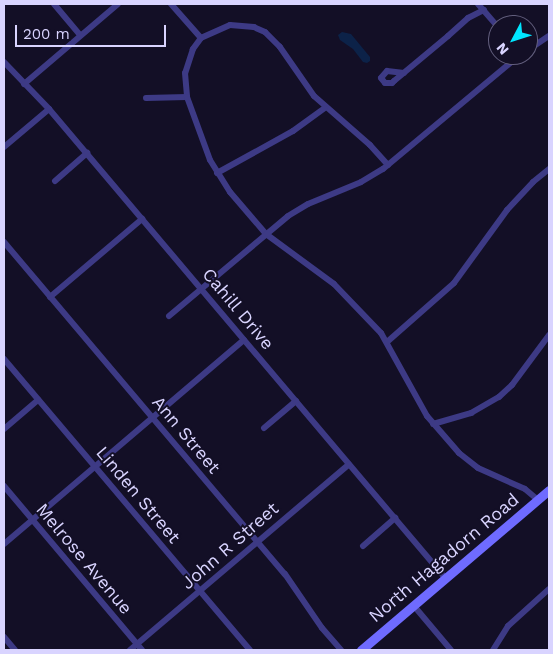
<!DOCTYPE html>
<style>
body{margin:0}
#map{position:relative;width:553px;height:654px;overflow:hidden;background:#130f26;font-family:"Work Sans",sans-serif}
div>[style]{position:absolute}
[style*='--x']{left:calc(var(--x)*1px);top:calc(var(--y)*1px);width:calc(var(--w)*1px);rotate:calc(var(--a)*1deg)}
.water>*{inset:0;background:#0c2248}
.street>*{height:6px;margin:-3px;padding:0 3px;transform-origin:3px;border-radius:3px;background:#3d3a85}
.secondary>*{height:9px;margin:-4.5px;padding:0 4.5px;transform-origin:4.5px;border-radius:4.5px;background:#6f6bff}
span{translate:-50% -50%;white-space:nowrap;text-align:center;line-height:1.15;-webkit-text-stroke:4px #130f26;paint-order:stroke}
.street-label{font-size:18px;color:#d9d4ff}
.frame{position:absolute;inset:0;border:5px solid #d9d4ff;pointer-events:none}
.north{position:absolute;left:488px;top:15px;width:50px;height:50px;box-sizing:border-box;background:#130f26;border:1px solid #625e7d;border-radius:50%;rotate:230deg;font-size:14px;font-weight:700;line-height:20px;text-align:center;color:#d9d4ff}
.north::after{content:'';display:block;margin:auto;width:18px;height:22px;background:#00e5ff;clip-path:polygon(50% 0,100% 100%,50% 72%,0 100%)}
.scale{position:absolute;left:15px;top:25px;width:151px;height:22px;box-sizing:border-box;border:2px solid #d9d4ff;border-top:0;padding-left:6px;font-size:15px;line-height:18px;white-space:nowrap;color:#d9d4ff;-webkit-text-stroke:4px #130f26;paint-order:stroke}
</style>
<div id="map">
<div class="water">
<i style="clip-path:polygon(342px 32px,351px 34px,370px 57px,370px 61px,367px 63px,363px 62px,353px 49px,340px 40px,338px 35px)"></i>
</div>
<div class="street">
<i style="--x:54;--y:4;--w:40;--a:50"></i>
<i style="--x:171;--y:4;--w:45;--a:48.6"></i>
<i style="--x:478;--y:4;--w:30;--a:49"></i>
<i style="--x:528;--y:50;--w:25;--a:-34"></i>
<i style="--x:4;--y:62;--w:65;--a:46.2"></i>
<i style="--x:49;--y:109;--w:615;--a:49.81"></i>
<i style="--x:404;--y:73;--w:17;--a:-173"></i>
<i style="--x:387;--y:71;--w:9;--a:131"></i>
<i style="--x:381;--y:78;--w:6;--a:51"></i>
<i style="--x:385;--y:83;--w:7;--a:0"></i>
<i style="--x:392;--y:83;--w:3;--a:-45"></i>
<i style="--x:394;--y:81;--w:70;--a:-39.8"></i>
<i style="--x:448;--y:36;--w:27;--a:-42"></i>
<i style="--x:468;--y:18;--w:18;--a:-27"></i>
<i style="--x:24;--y:84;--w:123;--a:-40.4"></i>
<i style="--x:146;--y:98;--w:41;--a:-1.4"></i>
<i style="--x:4;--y:147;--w:59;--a:-40.2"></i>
<i style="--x:388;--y:165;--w:27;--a:-132"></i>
<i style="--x:370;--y:145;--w:74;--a:-138.8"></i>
<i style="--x:314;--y:96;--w:60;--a:-124.8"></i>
<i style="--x:280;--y:47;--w:21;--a:-135"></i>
<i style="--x:265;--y:32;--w:12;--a:-156"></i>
<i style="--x:254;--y:27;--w:24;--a:-175"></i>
<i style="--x:230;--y:25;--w:32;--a:156"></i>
<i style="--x:201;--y:38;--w:14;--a:126"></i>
<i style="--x:193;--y:49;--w:25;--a:108"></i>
<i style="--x:185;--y:73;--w:24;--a:85"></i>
<i style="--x:187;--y:97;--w:67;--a:69.9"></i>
<i style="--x:210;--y:160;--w:38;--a:58"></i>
<i style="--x:230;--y:192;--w:55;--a:49.4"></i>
<i style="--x:266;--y:234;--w:84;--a:36.3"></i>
<i style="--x:334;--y:284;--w:68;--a:46.2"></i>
<i style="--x:381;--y:333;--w:95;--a:61"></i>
<i style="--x:427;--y:416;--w:49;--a:49.1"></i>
<i style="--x:459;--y:453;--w:24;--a:38"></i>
<i style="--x:478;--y:468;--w:51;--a:24.1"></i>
<i style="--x:525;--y:489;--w:17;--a:40"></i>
<i style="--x:217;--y:173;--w:87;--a:-28.9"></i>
<i style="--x:293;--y:131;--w:39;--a:-36"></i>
<i style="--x:55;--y:181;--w:43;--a:-41.2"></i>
<i style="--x:4;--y:242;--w:435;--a:49.8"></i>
<i style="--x:285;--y:574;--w:65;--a:55.6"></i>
<i style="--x:322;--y:628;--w:29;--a:49"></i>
<i style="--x:50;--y:297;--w:121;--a:-40.3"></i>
<i style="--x:169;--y:316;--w:155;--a:-40"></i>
<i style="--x:288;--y:216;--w:23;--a:-31"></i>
<i style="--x:308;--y:204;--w:57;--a:-22.5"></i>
<i style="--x:361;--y:182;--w:26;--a:-31"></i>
<i style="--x:383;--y:169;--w:178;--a:-39.8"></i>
<i style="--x:387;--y:342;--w:89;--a:-41.4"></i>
<i style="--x:454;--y:283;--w:90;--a:-54"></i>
<i style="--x:507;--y:210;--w:38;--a:-47"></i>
<i style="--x:533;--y:182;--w:21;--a:-39"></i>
<i style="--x:4;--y:359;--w:381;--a:49.8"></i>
<i style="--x:433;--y:424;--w:40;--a:-16"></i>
<i style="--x:471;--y:413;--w:32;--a:-30"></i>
<i style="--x:499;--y:397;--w:18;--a:-43"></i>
<i style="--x:512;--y:385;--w:62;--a:-53.5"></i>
<i style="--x:264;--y:428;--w:42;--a:-40.2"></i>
<i style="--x:4;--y:429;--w:45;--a:-40.5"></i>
<i style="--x:4;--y:486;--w:214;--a:49.9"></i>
<i style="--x:4;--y:544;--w:315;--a:-40.4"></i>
<i style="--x:363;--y:546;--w:43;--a:-41.2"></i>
<i style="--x:414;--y:606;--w:57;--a:49.9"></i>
<i style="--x:4;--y:637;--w:17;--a:50"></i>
<i style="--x:130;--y:650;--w:287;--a:-40.3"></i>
<i style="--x:493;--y:650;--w:28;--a:-58"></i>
<i style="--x:508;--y:626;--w:55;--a:-42.1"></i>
</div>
<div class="secondary">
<i style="--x:361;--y:650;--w:247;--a:-40.4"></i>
</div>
<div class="street-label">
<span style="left:238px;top:309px;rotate:50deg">Cahill Drive</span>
<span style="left:186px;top:435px;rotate:50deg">Ann Street</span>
<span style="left:138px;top:495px;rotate:50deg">Linden Street</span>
<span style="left:230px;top:546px;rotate:-41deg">John R Street</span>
<span style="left:444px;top:558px;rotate:-40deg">North Hagadorn Road</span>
<span style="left:84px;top:559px;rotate:50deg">Melrose Avenue</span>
</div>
<div class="frame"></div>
<div class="north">N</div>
<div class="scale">200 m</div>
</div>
